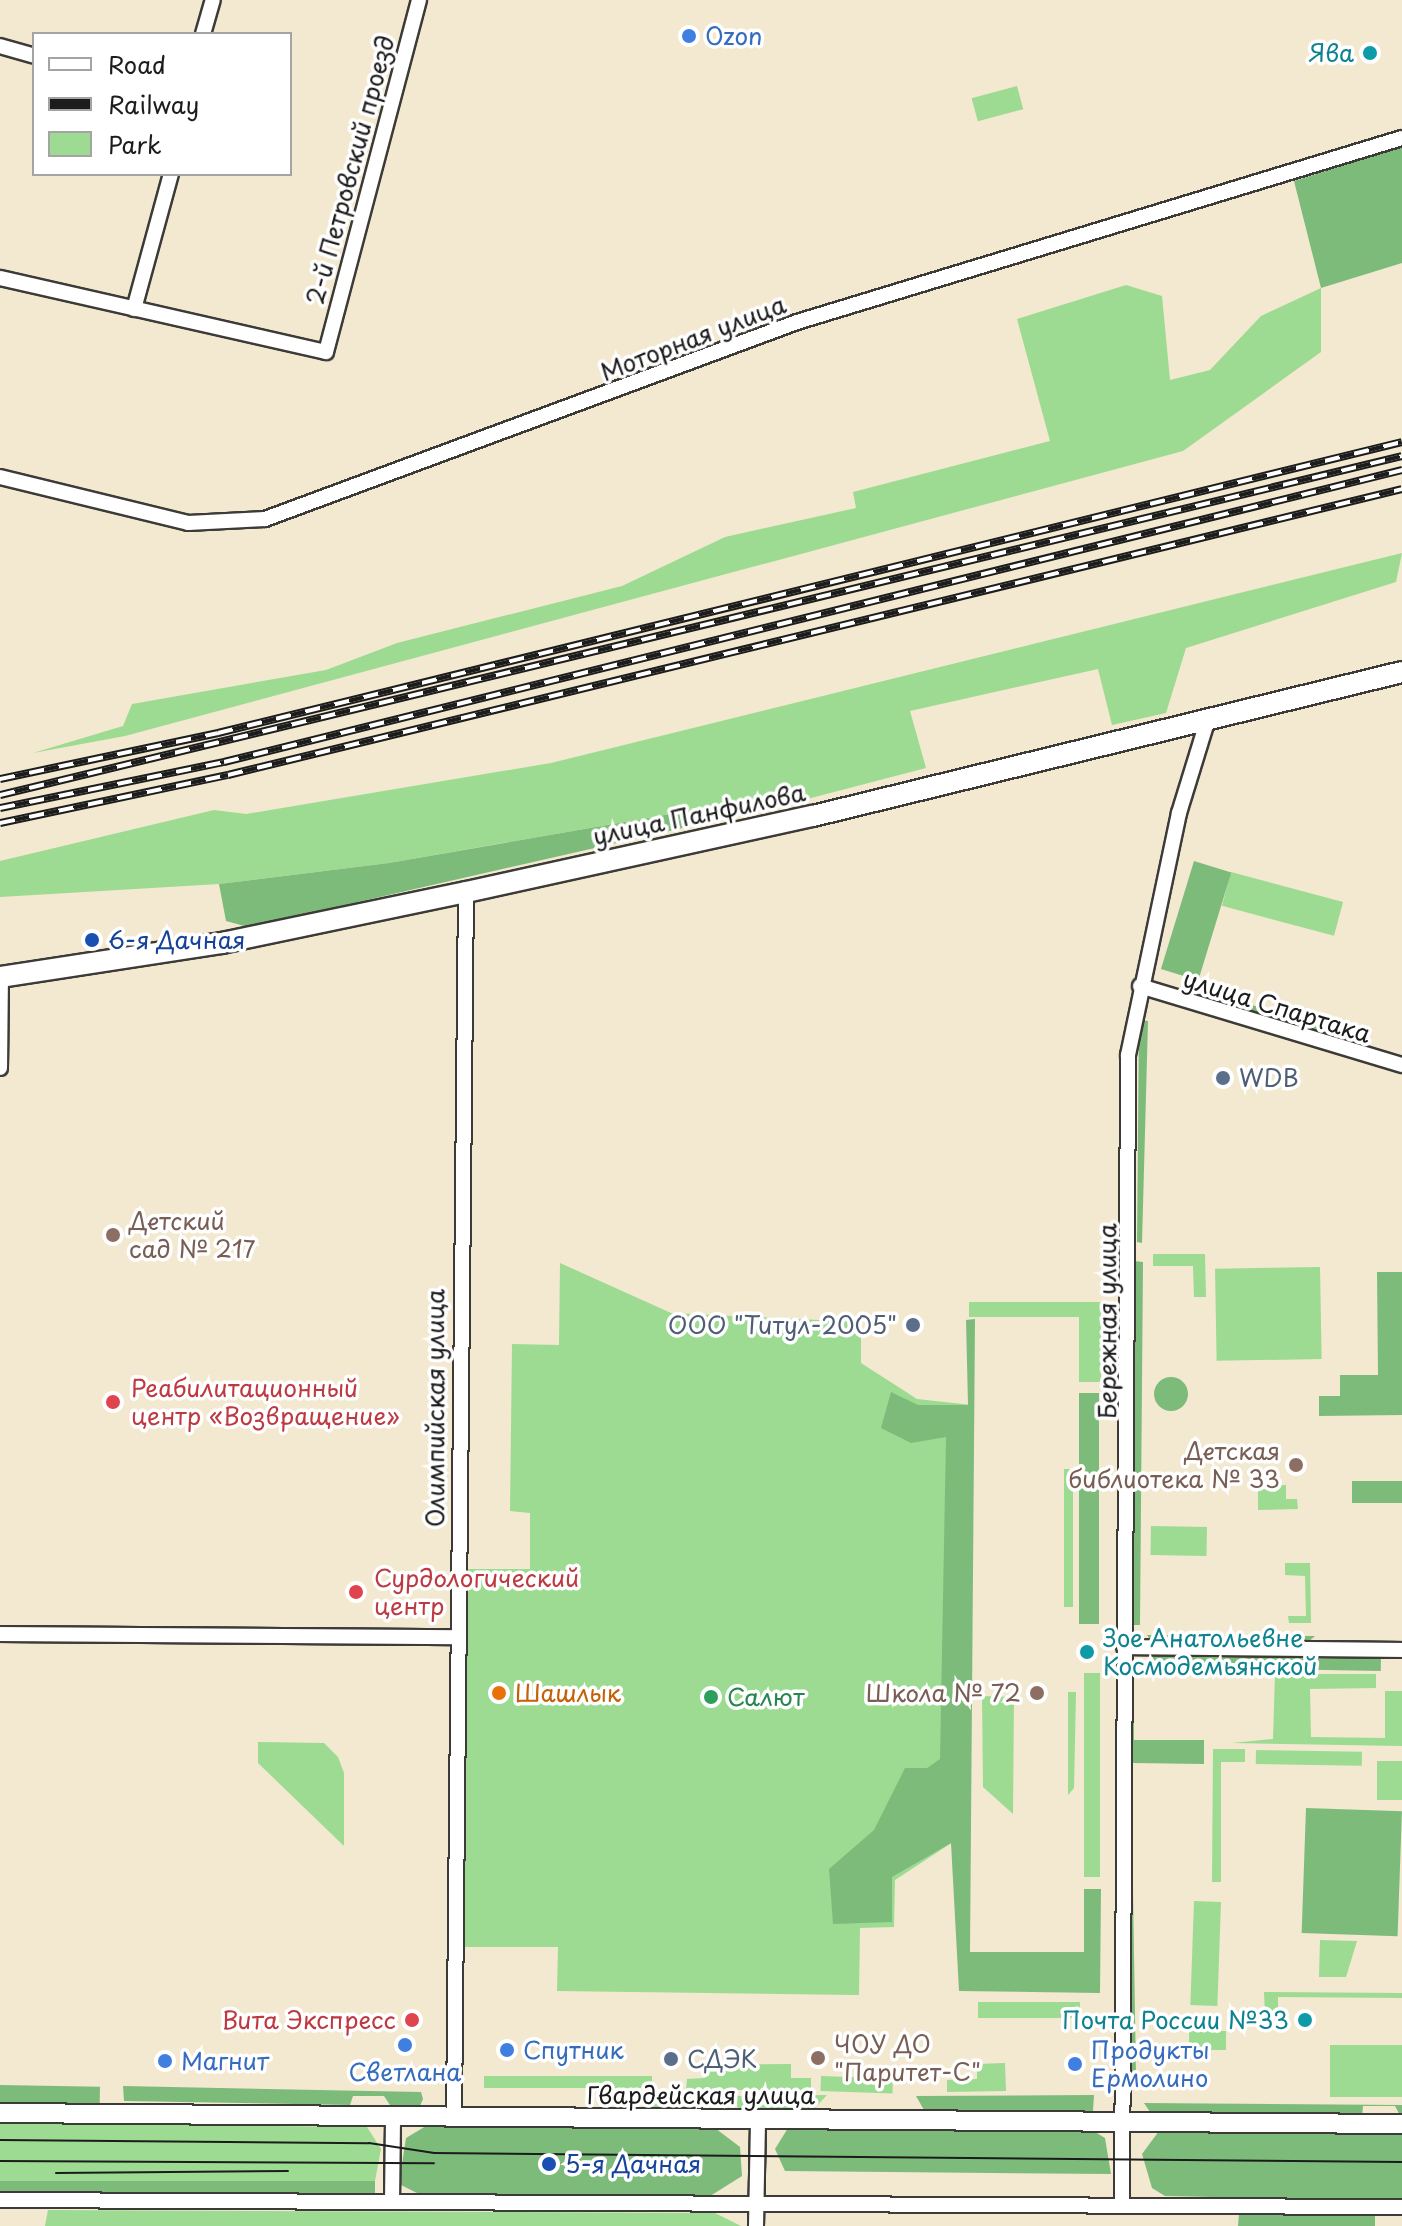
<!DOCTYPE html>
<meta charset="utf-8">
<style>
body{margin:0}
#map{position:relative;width:1402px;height:2226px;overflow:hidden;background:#f3e8d0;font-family:"Playpen Sans",sans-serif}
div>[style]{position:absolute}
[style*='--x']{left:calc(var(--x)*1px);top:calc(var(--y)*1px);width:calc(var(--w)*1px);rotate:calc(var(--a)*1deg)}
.green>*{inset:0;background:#9cdb91;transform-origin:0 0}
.forest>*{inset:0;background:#7dbb7b;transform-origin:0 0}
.round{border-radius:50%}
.roads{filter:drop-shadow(2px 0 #3c3b37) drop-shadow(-2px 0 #3c3b37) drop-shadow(0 2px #3c3b37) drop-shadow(0 -2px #3c3b37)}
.minor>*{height:14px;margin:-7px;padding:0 7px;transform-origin:7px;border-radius:7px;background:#fff}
.tertiary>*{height:18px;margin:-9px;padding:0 9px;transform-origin:9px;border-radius:9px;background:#fff}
.secondary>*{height:20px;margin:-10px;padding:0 10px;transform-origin:10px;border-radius:10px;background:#fff}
.tram>*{height:2px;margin:-1px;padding:0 1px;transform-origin:1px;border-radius:1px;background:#1c1c1c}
.rail>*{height:8px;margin-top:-4px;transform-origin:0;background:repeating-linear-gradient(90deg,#fff 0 15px,#1c1c1c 0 30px);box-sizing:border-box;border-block:2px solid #1c1c1c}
.dots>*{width:22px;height:22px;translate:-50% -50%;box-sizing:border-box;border:4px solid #fff;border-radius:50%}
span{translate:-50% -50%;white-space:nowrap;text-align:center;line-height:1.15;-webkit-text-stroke:7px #fff;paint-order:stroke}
.shop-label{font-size:24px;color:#366cbe}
.left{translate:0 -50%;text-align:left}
.culture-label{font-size:24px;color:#0d838f}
.right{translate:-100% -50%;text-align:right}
.street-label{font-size:24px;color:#1c1c1c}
.transit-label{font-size:24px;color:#164399}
.service-label{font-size:24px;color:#4e5e75}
.education-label{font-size:24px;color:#785e54}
.health-label{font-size:24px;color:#be3a42}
.food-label{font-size:24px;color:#c56008}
.leisure-label{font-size:24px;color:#27864d}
.legend{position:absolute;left:32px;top:32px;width:260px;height:144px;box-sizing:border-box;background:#fff;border:2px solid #a4a4a4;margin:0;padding:10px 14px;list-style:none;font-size:24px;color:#1c1c1c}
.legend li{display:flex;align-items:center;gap:16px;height:40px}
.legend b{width:40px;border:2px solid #a4a4a4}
</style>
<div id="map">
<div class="green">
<i style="left:1017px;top:86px;width:24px;height:47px;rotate:75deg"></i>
<i style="clip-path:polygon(1126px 285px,1162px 296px,1170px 380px,1210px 370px,1261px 316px,1321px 288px,1321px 352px,1183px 451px,125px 736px,33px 753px,123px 726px,132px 704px,326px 670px,397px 643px,622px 586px,725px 537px,856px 508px,853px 492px,1050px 441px,1017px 319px)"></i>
<i style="clip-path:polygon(1402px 553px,1396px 582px,1186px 648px,1166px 713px,1112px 725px,1098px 669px,910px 711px,926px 768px,788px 804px,784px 794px,389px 863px,219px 884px,0 897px,0 861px,214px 810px,246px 814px,551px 763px)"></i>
<i style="left:1231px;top:872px;width:116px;height:35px;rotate:15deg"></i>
<i style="clip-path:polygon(1153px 1254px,1205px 1254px,1206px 1297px,1194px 1297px,1193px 1266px,1153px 1266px)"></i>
<i style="clip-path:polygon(560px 1263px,671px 1313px,861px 1322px,861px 1363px,917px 1399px,972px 1405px,956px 1840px,895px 1880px,894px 1927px,860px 1928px,859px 1995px,557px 1991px,558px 1947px,463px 1947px,464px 1569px,530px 1569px,530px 1513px,510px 1511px,512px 1344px,559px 1345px)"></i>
<i style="left:1320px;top:1267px;width:92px;height:105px;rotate:89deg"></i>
<i style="clip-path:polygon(969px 1302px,1101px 1302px,1101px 1382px,1079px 1382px,1079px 1317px,969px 1317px)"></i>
<i style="left:1064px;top:1469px;width:9px;height:138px"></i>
<i style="clip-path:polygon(1286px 1485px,1286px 1499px,1297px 1499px,1298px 1509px,1258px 1510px,1258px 1486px)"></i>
<i style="left:1151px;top:1526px;width:56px;height:29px;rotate:1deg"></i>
<i style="clip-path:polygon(1285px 1563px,1310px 1563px,1311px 1623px,1289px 1623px,1288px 1616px,1306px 1616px,1305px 1576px,1285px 1575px)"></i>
<i style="left:1100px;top:1673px;width:204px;height:16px;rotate:90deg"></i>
<i style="clip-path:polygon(1275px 1674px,1376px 1674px,1376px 1688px,1310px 1689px,1311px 1737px,1385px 1738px,1385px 1691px,1402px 1691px,1402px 1746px,1232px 1743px,1273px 1739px)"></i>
<i style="clip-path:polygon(1068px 1692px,1076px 1692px,1074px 1788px,1068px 1795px)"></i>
<i style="clip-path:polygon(982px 1696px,1014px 1697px,1013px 1814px,983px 1787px)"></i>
<i style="clip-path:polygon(258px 1742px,324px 1743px,338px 1757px,344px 1773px,344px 1846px,258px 1763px)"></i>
<i style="clip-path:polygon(1213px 1749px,1245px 1749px,1245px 1762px,1221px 1762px,1221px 1882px,1212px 1882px)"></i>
<i style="left:1256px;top:1750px;width:106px;height:14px;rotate:1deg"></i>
<i style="left:1377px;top:1761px;width:25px;height:39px"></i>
<i style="left:1194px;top:1901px;width:27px;height:104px;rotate:2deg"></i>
<i style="clip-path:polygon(1320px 1940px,1357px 1941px,1346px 1977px,1319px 1977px)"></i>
<i style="clip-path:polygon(1264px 1992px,1402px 1993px,1402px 1998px,1278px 1997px,1278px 2015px,1265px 2016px)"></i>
<i style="left:978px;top:2002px;width:102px;height:16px"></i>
<i style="left:1226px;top:2031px;width:19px;height:37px;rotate:90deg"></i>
<i style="left:1402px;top:2045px;width:52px;height:72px;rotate:90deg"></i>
<i style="clip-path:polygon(1005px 2063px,1006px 2091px,947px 2092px,947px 2080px,977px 2079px,977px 2064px)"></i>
<i style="clip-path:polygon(791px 2064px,791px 2078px,811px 2078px,811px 2090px,686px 2090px,687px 2079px,705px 2078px,712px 2065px)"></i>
<i style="left:484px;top:2076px;width:168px;height:12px"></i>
<i style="left:821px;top:2076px;width:72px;height:15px;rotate:2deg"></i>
<i style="clip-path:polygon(827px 2095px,813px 2110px,738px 2108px,734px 2096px)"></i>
<i style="clip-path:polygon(637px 2096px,702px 2096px,698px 2108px,644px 2108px)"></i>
<i style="clip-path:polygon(0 2123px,367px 2127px,381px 2149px,375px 2181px,0 2181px)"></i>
<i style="clip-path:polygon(48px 2210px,715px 2213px,741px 2226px,45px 2226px)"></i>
</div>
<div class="forest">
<i style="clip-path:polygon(1402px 147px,1402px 263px,1321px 288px,1294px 181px)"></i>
<i style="clip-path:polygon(785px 794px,788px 804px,248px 927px,226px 921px,219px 884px,389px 863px)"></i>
<i style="left:1194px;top:861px;width:39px;height:113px;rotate:17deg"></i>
<i style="left:1224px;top:997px;width:139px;height:11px;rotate:16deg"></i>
<i style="clip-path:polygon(1139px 1020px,1148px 1021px,1142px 1243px,1137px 1242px)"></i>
<i style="clip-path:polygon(1134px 1261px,1143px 1262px,1140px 1625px,1127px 1625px)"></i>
<i style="clip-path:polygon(1377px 1272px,1402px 1272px,1402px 1415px,1319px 1416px,1319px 1396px,1340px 1396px,1340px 1375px,1378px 1375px)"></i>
<i style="clip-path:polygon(975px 1319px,970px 1952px,1084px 1952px,1084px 1889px,1101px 1889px,1100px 1993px,959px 1991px,951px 1843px,892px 1877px,892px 1922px,833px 1924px,829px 1869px,874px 1830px,905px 1768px,927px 1768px,940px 1759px,946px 1437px,911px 1443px,881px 1428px,891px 1392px,918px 1405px,968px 1405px,966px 1320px)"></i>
<i class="round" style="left:1154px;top:1377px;width:34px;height:34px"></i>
<i style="left:1079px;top:1393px;width:20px;height:231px"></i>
<i style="left:1352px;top:1481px;width:50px;height:22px"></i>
<i style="clip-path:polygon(1147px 1635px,1315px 1636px,1306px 1644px,1153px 1644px)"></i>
<i style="left:1153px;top:1654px;width:228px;height:13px;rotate:1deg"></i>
<i style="clip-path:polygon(1134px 1674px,1134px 1740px,1204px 1740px,1204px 1764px,1133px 1763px,1132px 1869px,1127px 1679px)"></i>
<i style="left:1306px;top:1808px;width:96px;height:125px;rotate:2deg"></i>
<i style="clip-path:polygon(1133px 1891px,1136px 2077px,1126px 2070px)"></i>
<i style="left:0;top:2085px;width:100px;height:18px;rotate:1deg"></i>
<i style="clip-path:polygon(123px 2086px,421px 2092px,423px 2099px,420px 2106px,390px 2105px,384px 2096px,353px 2096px,350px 2105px,124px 2101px)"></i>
<i style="clip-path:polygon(1094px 2095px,1093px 2111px,924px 2110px,916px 2096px)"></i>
<i style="clip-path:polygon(1144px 2103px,1402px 2105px,1402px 2119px,1395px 2106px,1363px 2106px,1362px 2117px,1152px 2115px)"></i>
<i style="clip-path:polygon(426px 2126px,715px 2128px,740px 2147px,742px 2176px,707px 2198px,423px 2196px,399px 2184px,406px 2138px)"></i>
<i style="clip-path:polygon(788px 2128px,1090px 2129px,1105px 2138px,1111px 2174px,785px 2171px,775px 2149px)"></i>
<i style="clip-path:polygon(1159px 2131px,1402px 2133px,1402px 2201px,1165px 2196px,1152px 2188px,1142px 2154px)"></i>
<i style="left:0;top:2181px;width:375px;height:12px"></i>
<i style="clip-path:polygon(1239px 2214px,1375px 2216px,1375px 2226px,1238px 2226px)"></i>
</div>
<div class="roads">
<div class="minor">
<i style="--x:203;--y:34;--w:35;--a:-74"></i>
<i style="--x:0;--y:46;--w:35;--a:16"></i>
<i style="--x:0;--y:278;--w:334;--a:12.8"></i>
<i style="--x:326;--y:352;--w:364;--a:-75.2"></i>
<i style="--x:134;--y:309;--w:140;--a:-74.7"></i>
<i style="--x:0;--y:477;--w:194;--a:13.7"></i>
<i style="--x:188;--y:523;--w:77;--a:-3"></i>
<i style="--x:265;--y:519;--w:567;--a:-20.32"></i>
<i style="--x:797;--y:322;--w:632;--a:-16.92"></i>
<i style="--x:1140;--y:986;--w:274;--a:16.8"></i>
<i style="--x:0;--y:1068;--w:92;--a:-89.4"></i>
<i style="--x:0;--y:1634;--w:455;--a:0.4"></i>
<i style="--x:1124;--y:1647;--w:278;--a:0.6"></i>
<i style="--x:454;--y:2116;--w:1224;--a:-89.44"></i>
<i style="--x:0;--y:2200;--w:1402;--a:0.29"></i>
<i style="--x:392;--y:2202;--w:85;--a:-89.3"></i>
<i style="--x:1122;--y:2204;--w:1149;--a:-89.7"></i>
<i style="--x:1128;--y:1055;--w:247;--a:-78.1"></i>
<i style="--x:1179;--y:813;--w:95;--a:-72.9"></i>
<i style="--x:756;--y:2226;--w:108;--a:-88.9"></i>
</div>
<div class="tertiary">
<i style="--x:0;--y:2113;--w:1402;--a:0.45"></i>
</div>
<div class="secondary">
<i style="--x:0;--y:977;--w:225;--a:-8.7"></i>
<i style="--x:222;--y:943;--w:249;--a:-11.8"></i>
<i style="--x:466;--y:892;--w:355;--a:-12.4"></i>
<i style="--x:813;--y:816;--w:606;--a:-13.74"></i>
</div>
</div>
<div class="tram">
<i style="--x:0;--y:2140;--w:369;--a:0.5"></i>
<i style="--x:369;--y:2143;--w:66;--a:8.7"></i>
<i style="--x:434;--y:2153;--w:968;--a:0.53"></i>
<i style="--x:0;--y:2161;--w:434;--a:0.3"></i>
<i style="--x:56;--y:2173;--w:232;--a:-0.5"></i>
</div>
<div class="rail">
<i style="--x:0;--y:779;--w:223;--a:-11.9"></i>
<i style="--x:218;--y:733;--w:1219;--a:-13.81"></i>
<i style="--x:0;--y:795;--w:1442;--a:-13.59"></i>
<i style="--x:0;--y:808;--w:229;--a:-11.6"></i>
<i style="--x:224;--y:762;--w:1214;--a:-13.92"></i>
<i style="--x:0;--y:823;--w:233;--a:-11.9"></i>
<i style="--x:228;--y:775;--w:1208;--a:-13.69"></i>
</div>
<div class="dots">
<i style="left:689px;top:36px;background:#3f7fe0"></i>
<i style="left:1370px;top:53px;background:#0f9aa8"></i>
<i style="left:92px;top:940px;background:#1a4fb4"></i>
<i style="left:1223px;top:1078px;background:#5c6f8a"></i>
<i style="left:113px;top:1235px;background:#8d6e63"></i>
<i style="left:913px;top:1325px;background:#5c6f8a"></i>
<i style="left:113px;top:1402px;background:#e0444e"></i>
<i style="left:1296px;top:1465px;background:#8d6e63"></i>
<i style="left:356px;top:1592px;background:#e0444e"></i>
<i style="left:1087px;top:1652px;background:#0f9aa8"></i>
<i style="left:499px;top:1693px;background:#e8710a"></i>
<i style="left:1037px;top:1693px;background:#8d6e63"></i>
<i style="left:711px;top:1697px;background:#2e9e5b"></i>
<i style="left:412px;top:2020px;background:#e0444e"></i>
<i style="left:1305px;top:2020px;background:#0f9aa8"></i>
<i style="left:405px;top:2045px;background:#3f7fe0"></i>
<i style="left:507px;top:2050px;background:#3f7fe0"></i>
<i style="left:818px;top:2058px;background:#8d6e63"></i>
<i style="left:671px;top:2059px;background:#5c6f8a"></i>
<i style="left:165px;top:2061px;background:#3f7fe0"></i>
<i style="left:1075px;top:2064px;background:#3f7fe0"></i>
<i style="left:549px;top:2164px;background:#1a4fb4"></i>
</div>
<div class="shop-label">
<span class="left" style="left:705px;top:36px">Ozon</span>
<span class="left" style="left:523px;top:2050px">Спутник</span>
<span class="left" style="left:1091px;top:2064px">Продукты<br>Ермолино</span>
<span class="left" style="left:181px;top:2061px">Магнит</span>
<span style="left:405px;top:2072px">Светлана</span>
</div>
<div class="culture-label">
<span class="right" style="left:1354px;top:53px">Ява</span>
<span class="left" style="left:1103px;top:1652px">Зое Анатольевне<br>Космодемьянской</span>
<span class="right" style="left:1289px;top:2020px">Почта России №33</span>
</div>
<div class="street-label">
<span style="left:350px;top:170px;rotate:-75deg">2-й Петровский проезд</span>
<span style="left:693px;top:338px;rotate:-21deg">Моторная улица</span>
<span style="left:699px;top:814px;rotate:-12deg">улица Панфилова</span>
<span style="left:1277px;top:1006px;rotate:17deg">улица Спартака</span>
<span style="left:1107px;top:1321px;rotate:-90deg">Бережная улица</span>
<span style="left:435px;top:1408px;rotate:-90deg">Олимпийская улица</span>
<span style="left:701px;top:2095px">Гвардейская улица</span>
</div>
<div class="transit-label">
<span class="left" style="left:108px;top:940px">6-я Дачная</span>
<span class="left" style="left:565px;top:2164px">5-я Дачная</span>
</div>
<div class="service-label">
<span class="left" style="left:1239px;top:1078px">WDB</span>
<span class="right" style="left:897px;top:1325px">ООО "Титул-2005"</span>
<span class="left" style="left:687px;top:2059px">СДЭК</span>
</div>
<div class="education-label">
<span class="left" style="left:129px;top:1235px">Детский<br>сад № 217</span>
<span class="right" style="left:1280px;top:1465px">Детская<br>библиотека № 33</span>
<span class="right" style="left:1021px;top:1693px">Школа № 72</span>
<span class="left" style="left:834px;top:2058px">ЧОУ ДО<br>"Паритет-С"</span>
</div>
<div class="health-label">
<span class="left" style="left:131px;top:1402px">Реабилитационный<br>центр «Возвращение»</span>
<span class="left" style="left:374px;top:1592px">Сурдологический<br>центр</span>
<span class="right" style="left:396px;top:2020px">Вита Экспресс</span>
</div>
<div class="food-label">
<span class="left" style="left:515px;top:1693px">Шашлык</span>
</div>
<div class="leisure-label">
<span class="left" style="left:727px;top:1697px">Салют</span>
</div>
<ul class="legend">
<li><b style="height:10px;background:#fff"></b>Road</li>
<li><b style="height:10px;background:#1c1c1c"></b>Railway</li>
<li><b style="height:22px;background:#9cdb91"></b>Park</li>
</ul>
</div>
